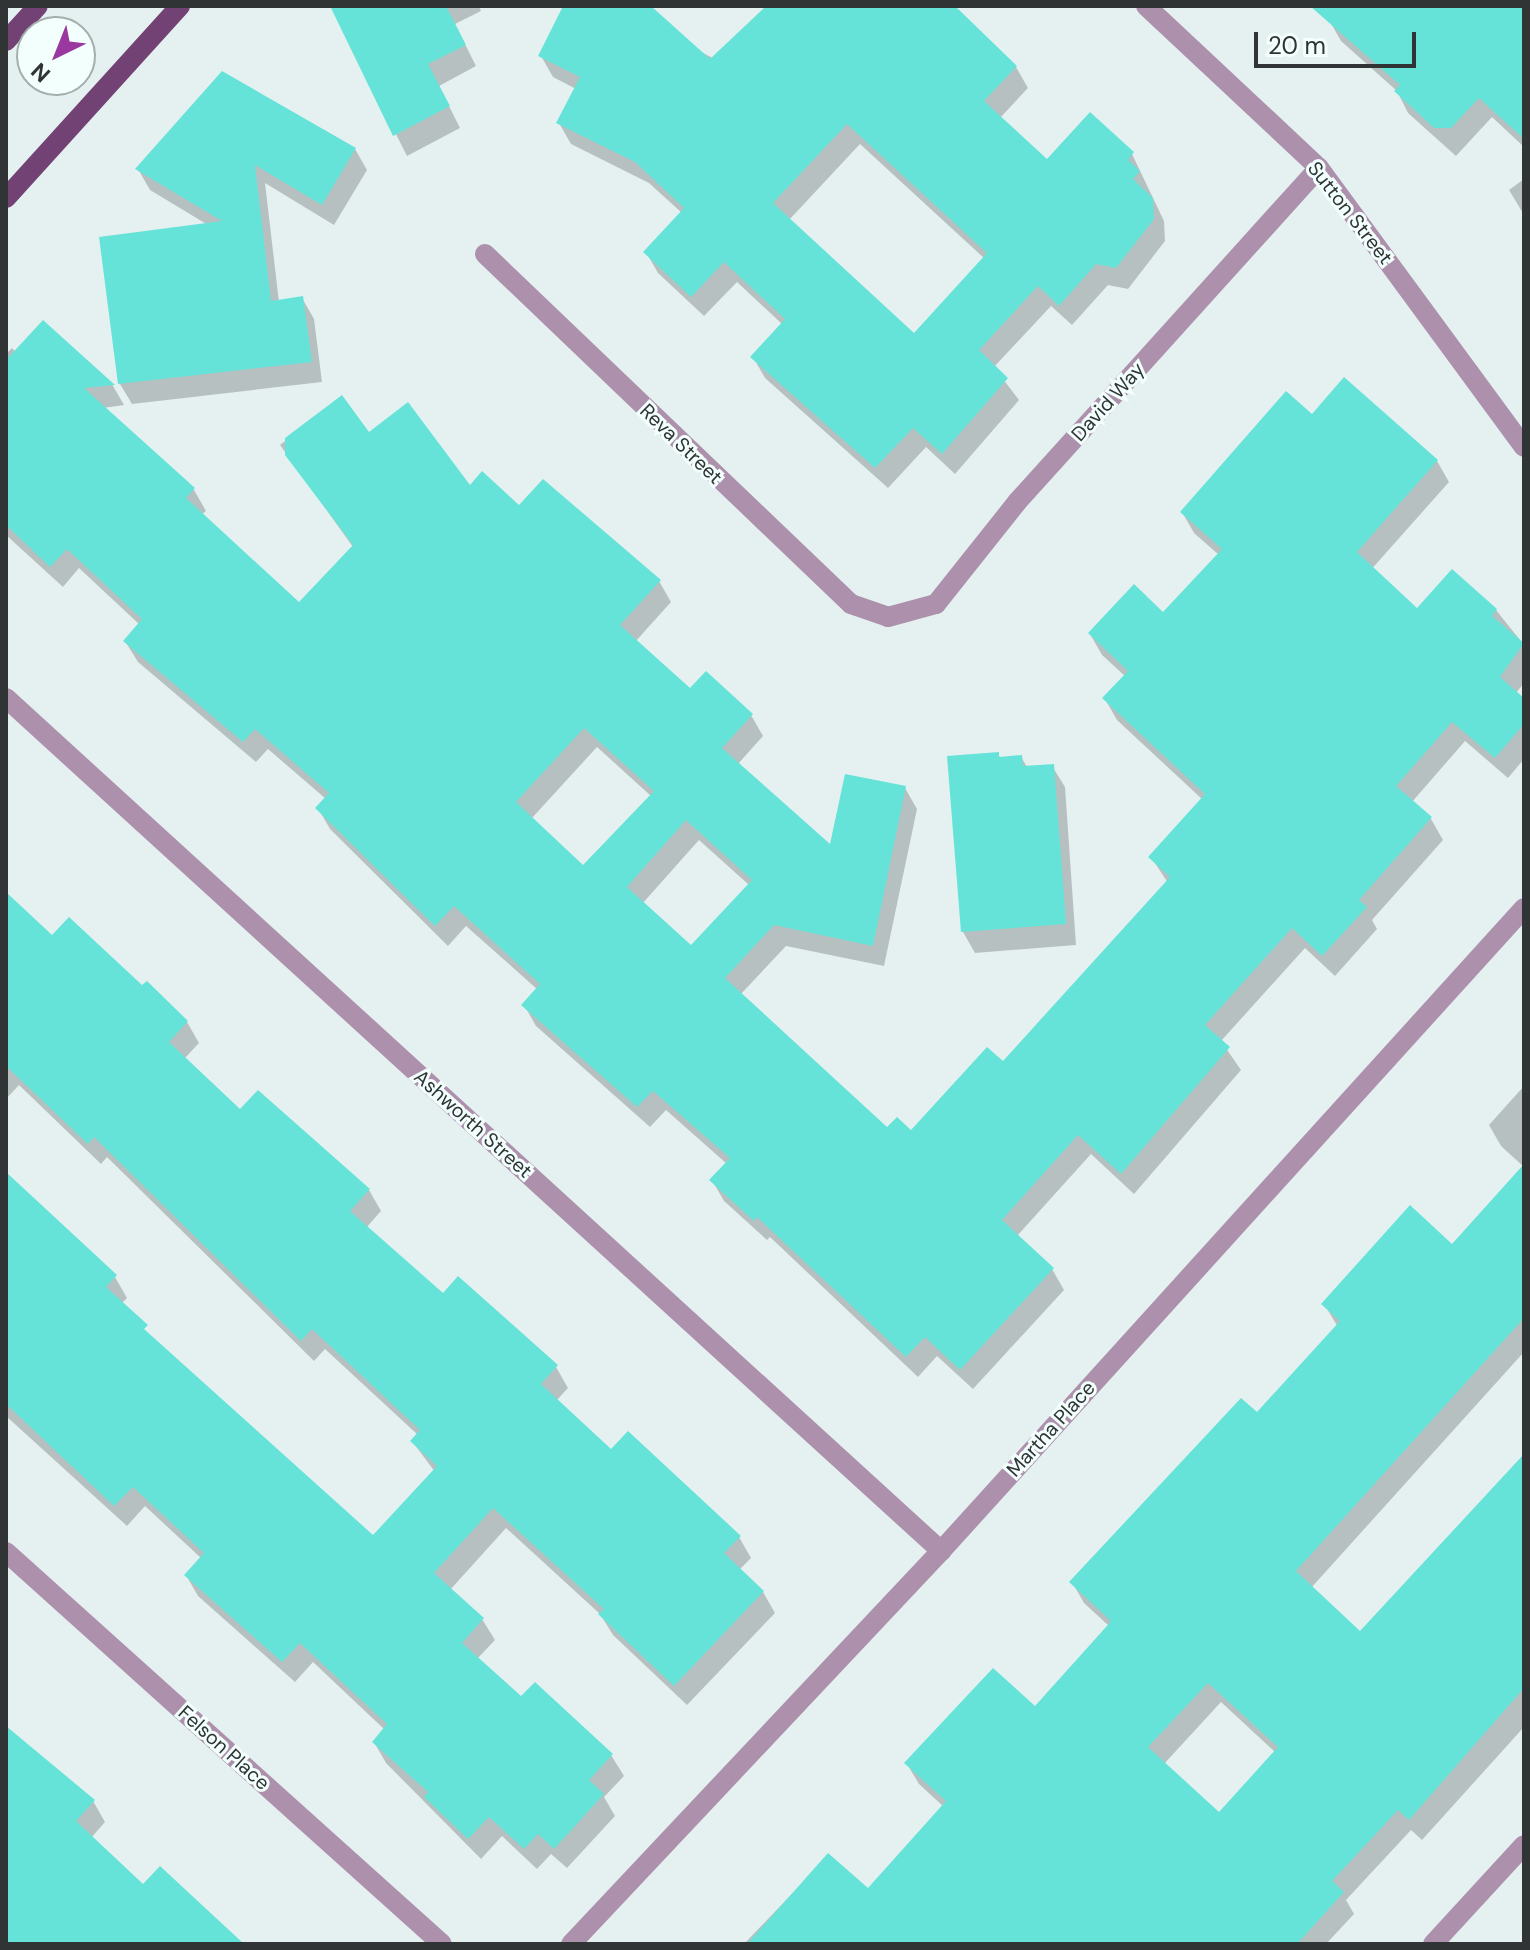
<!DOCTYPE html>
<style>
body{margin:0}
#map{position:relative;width:1530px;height:1950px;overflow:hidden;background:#e5f1f0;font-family:"DM Sans",sans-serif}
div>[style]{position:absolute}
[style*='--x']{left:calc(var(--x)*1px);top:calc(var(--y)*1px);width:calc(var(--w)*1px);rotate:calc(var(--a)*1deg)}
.shadow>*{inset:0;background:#0003}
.building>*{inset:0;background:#65e3d8}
.minor>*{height:20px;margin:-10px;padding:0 10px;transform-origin:10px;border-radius:10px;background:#ac90ac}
.major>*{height:20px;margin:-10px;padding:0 10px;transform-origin:10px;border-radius:10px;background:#724274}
span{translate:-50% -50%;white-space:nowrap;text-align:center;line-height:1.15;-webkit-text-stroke:6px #f2fffd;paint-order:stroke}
.street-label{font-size:20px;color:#303434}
.frame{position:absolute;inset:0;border:8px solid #303434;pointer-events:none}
.north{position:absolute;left:16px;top:16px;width:80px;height:80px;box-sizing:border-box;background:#f2fffd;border:2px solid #a4aead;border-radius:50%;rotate:223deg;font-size:22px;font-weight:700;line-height:32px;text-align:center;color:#303434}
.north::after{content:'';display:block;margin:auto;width:28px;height:36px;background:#9a389f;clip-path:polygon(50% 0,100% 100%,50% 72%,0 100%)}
.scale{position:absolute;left:1254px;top:32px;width:162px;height:36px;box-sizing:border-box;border:4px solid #303434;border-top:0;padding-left:10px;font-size:24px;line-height:28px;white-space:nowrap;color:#303434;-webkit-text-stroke:6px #f2fffd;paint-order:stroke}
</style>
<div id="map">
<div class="shadow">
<i style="clip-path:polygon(331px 6px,479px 6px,481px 11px,455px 24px,476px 66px,439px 86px,460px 128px,407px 156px)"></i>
<i style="clip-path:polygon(evenodd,566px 6px,608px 6px,796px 99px,769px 6px,923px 6px,1016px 67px,1028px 88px,1000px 118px,1047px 162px,1132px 154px,1164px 221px,1165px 241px,1128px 289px,1108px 285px,1072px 325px,1051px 306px,994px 367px,1019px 400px,955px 474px,926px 447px,888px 488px,765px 378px,753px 357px,782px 324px,737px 282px,704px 316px,658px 273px,646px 252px,682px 213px,649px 183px,571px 144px,559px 123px,576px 89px,553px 77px,541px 56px,566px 6px,860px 144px,985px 259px,914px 335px,789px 220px,860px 144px)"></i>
<i style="clip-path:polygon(1341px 6px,1524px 6px,1524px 147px,1492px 117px,1456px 156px,1408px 113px,1397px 91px,1341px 41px,1329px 20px)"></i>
<i style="clip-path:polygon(355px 149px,367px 170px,334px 225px,265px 183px,279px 302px,302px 298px,314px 319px,322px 382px,132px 404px,120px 384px,208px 225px,150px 190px,138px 169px)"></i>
<i style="clip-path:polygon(1524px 179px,1524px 215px,1509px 190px)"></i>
<i style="clip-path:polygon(evenodd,44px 323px,113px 386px,124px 405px,103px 408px,194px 490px,206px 511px,201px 515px,299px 605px,353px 547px,280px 445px,341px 398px,368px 435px,659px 581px,671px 602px,635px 642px,690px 691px,751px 715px,763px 736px,738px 764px,831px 848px,905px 788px,917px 809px,884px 966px,786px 946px,740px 995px,888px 1130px,912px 1133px,1003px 1064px,1168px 883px,1151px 857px,1203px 800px,1117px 720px,1105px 699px,1125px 676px,1102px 655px,1090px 634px,1163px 615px,1219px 555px,1194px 533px,1182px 512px,1312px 417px,1437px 461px,1449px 482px,1369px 572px,1411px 626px,1496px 610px,1524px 645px,1524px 683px,1516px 693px,1524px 701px,1524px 759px,1508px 778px,1465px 741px,1412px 802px,1431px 819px,1443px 840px,1372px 920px,1377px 929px,1335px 976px,1305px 948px,1221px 1041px,1241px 1070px,1134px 1194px,1091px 1154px,1017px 1236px,1052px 1269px,1064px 1290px,973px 1389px,937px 1356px,918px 1377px,770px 1237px,767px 1240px,724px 1201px,712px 1180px,727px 1164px,666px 1110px,650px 1127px,536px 1026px,524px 1005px,538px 990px,466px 926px,448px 946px,330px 829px,318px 808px,326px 799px,268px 749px,256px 762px,138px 662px,125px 641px,140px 625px,79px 568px,63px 587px,6px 535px,6px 354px,12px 348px,16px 352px,44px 323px,597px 747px,651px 796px,584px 868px,531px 819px,597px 747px,44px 323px,699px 840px,749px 885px,691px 948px,642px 904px,699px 840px)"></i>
<i style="clip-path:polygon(998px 754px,1001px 759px,1021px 757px,1027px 767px,1052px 766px,1065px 787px,1076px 945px,975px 953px,963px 932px)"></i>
<i style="clip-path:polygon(6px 895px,52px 938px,143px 988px,187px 1022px,199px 1043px,184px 1059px,241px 1111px,369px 1190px,381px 1211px,366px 1228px,443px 1296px,556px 1367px,568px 1388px,556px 1401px,611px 1452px,739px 1537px,751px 1558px,739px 1570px,763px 1592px,775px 1613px,687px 1705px,613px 1635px,600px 1614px,506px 1528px,450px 1590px,482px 1619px,495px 1640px,477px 1659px,522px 1699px,611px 1755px,624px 1776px,604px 1797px,615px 1816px,567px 1868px,551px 1854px,537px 1869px,502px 1836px,481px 1859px,386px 1763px,374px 1742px,385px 1730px,313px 1662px,295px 1682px,198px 1596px,186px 1575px,201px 1558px,145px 1506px,127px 1526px,6px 1416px,6px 1196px,115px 1277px,127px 1298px,121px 1304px,155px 1342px,373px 1538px,435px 1472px,412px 1441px,418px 1435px,325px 1349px,314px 1361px,107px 1157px,101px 1164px,19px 1085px,6px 1099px)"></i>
<i style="clip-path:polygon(evenodd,1524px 1086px,1524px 1352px,1311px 1588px,1360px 1634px,1524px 1479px,1524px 1727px,1422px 1840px,1411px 1830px,1346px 1900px,1354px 1914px,1326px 1944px,744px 1944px,828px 1856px,868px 1891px,944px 1807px,919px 1784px,907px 1764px,1035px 1709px,1109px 1626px,1084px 1603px,1072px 1582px,1257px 1415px,1338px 1327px,1324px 1304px,1452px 1247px,1524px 1167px,1501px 1146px,1489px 1125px,1524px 1086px,1221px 1702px,1275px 1752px,1219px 1815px,1164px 1764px,1221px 1702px)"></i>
<i style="clip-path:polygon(6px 1727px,93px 1801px,105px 1822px,91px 1838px,143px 1887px,243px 1944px,6px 1944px)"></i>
</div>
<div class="building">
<i style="clip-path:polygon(330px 6px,446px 6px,466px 45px,428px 64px,450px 106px,393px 136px)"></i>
<i style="clip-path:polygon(evenodd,563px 6px,651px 6px,710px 59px,766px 6px,955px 6px,1017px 66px,984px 101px,1047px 159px,1090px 112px,1134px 152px,1128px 160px,1140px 171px,1133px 179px,1153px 198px,1154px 219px,1116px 268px,1096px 264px,1059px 306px,1038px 286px,979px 350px,1008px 378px,942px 454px,913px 428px,875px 468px,750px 357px,785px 319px,724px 262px,691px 297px,643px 252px,684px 208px,635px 162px,556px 123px,580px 77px,538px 56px,563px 6px,847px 124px,987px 253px,914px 333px,773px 203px,847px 124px)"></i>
<i style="clip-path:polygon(1310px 6px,1524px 6px,1524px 139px,1479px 98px,1451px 128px,1434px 128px,1394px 91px,1400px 85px)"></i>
<i style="clip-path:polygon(222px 71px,356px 148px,322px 205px,255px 165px,271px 301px,303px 296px,312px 362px,118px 384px,99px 237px,222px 221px,135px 169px)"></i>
<i style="clip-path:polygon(evenodd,43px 320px,115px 385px,84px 388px,195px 488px,186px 498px,299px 602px,353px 545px,285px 455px,285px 438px,342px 395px,369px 432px,408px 402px,470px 485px,482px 471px,519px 505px,543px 479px,661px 580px,620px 625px,690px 688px,706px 671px,753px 714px,722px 748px,830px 844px,845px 774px,906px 786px,873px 946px,774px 925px,725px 978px,887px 1127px,897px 1117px,911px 1130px,987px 1047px,1003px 1061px,1170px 877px,1148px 857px,1205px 794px,1102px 698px,1128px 671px,1088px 633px,1134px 584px,1163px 612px,1222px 549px,1180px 512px,1286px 391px,1312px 414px,1344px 377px,1438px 460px,1357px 552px,1417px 608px,1452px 569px,1497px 609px,1492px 616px,1524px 643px,1500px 677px,1524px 698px,1524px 724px,1495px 758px,1452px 722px,1396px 786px,1432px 817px,1359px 900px,1367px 907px,1322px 956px,1292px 928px,1205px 1025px,1230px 1047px,1121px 1174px,1078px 1135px,1002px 1220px,1054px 1268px,960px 1370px,925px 1337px,906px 1357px,757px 1217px,754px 1221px,709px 1180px,730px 1158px,653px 1091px,637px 1107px,521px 1005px,540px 984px,454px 906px,435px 926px,315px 808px,329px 793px,255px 729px,243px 742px,123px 641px,142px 619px,67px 549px,50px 567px,6px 525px,6px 360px,43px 320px,584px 728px,654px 791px,583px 865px,516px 802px,584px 728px,43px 320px,686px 820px,752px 880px,691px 945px,627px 887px,686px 820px)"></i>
<i style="clip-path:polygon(999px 752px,999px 757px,1022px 755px,1023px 766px,1054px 764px,1066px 924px,961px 932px,947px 756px)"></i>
<i style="clip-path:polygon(6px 892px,52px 935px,69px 917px,142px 985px,147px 981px,188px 1021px,169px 1042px,240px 1109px,258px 1090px,370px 1189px,350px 1211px,443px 1293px,458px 1276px,558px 1365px,541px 1384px,611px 1449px,628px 1431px,741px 1536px,724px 1553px,764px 1591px,674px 1686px,598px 1614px,604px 1609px,493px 1508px,434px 1573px,484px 1618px,462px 1643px,521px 1696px,535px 1682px,613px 1754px,589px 1780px,604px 1794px,554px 1849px,538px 1834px,524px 1849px,489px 1817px,468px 1839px,424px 1797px,428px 1792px,372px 1742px,387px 1724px,300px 1643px,282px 1662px,184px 1575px,204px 1553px,133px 1487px,114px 1506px,6px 1404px,6px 1172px,117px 1275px,106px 1287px,148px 1325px,144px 1329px,373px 1535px,437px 1466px,410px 1441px,420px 1430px,312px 1329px,301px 1341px,94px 1137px,88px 1144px,6px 1066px)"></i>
<i style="clip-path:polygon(evenodd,1524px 1164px,1524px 1318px,1296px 1571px,1360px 1631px,1524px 1454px,1524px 1688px,1409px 1820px,1398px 1810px,1332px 1881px,1344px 1892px,1297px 1944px,747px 1944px,828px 1853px,868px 1888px,946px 1801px,904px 1763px,993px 1668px,1035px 1706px,1106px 1627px,1111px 1621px,1069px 1582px,1241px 1398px,1257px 1412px,1340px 1321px,1321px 1304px,1410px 1205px,1452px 1244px,1524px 1164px,1208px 1683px,1278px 1747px,1219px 1812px,1148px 1747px,1208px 1683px)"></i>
<i style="clip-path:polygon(6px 1726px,95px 1800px,76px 1821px,143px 1884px,160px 1866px,244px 1944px,6px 1944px)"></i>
</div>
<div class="minor">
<i style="--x:1146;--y:6;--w:237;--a:43.1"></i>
<i style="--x:1319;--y:168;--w:346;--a:53.7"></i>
<i style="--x:485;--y:254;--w:506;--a:43.72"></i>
<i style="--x:851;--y:604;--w:39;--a:19"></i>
<i style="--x:888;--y:617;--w:50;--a:-15.2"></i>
<i style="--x:936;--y:604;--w:130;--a:-51.5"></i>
<i style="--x:1017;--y:502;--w:450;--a:-47.9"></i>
<i style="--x:6;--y:698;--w:1266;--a:42.37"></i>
<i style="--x:6;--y:1552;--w:586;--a:41.96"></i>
<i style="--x:571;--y:1944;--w:540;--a:-46.73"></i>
<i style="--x:941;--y:1551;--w:868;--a:-47.8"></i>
<i style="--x:1433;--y:1944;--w:134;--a:-47.4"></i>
</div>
<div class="major">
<i style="--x:6;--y:41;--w:47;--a:-47.6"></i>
<i style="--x:6;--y:198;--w:259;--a:-47.8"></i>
</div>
<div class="street-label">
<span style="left:1350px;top:213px;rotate:52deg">Sutton Street</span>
<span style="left:1108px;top:402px;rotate:-48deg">David Way</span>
<span style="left:681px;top:444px;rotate:44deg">Reva Street</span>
<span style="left:473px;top:1124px;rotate:42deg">Ashworth Street</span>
<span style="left:1051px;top:1429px;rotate:-48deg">Martha Place</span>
<span style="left:224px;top:1748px;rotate:42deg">Felson Place</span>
</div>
<div class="frame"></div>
<div class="north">N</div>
<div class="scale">20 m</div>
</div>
